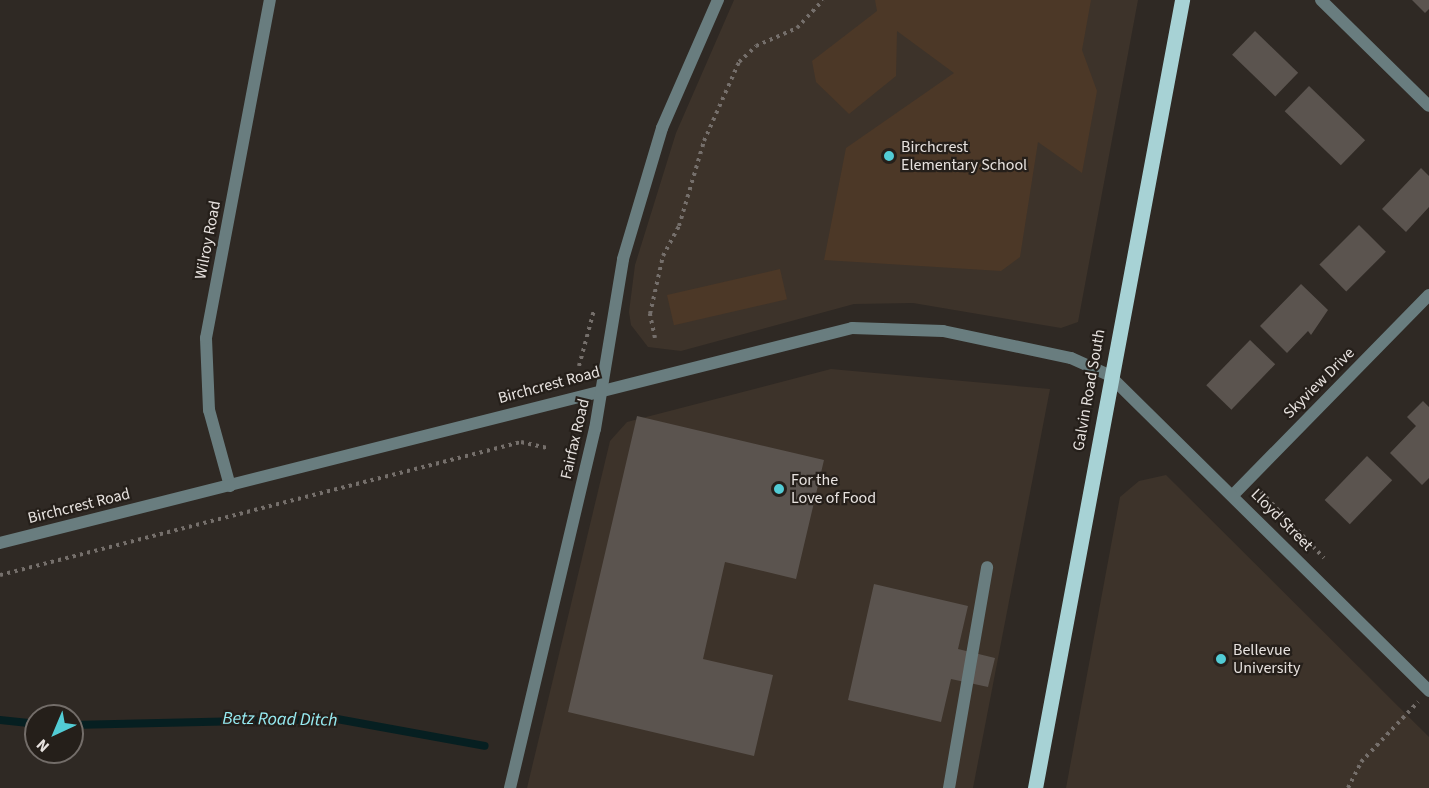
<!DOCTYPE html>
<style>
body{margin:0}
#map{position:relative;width:1429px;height:788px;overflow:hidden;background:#2f2924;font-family:"Source Sans 3",sans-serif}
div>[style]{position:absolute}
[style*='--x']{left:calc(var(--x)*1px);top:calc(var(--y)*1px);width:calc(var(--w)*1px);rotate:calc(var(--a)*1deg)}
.built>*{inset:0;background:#3d332a}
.green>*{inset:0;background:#4c3827;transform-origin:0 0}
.stream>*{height:8px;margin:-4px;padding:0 4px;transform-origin:4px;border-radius:4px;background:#061f21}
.building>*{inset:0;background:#5b544f;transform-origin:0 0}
.path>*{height:4px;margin-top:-2px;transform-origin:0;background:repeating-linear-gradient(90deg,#756f6b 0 3px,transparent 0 7.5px)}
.service>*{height:12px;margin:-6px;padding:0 6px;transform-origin:6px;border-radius:6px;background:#697d7f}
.minor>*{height:12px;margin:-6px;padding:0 6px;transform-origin:6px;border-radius:6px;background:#697d7f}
.tertiary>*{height:12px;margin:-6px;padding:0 6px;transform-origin:6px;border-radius:6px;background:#697d7f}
.primary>*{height:15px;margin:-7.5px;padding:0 7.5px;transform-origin:7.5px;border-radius:7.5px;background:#a7d2d5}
.dots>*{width:16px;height:16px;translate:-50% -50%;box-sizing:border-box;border:3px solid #251f1a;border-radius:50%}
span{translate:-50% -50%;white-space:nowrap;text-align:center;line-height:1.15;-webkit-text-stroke:4.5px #251f1a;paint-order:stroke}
.poi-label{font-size:16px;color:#e7e2df}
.left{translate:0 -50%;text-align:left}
.street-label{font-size:16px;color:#e7e2df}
.water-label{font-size:18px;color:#97ecf3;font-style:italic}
.north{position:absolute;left:24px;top:704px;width:60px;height:60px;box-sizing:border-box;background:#251f1a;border:2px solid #736d69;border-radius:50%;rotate:224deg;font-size:16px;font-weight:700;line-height:24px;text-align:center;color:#e7e2df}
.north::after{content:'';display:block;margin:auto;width:21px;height:27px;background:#52ccd5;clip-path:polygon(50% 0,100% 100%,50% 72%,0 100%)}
</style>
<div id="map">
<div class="built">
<i style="clip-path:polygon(734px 0,1138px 0,1078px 322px,1061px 328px,913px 303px,854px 304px,681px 351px,648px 347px,631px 325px,629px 312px,635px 265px,676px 133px)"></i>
<i style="clip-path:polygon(831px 369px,1050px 389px,973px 788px,527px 788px,610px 441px,627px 422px)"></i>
<i style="clip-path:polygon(1166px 475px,1429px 737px,1429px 788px,1066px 788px,1120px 497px,1139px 481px)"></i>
</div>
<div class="green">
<i style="clip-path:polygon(875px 0,1091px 0,1082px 50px,1097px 91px,1082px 173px,1038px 142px,1020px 257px,1001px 271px,824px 260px,846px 148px,954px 73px,897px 31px,896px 76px,849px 114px,816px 82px,812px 61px,877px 11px)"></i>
<i style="left:780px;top:269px;width:31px;height:116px;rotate:77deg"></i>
</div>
<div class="stream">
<i style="--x:0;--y:720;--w:36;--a:6"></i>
<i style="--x:72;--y:725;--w:265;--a:-1.3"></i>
<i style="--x:337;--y:719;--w:150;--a:10.3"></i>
</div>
<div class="building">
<i style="clip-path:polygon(1412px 0,1429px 0,1429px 9px,1425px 13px)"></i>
<i style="left:1255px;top:31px;width:60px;height:33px;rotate:44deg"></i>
<i style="left:1309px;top:86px;width:78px;height:35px;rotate:44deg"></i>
<i style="clip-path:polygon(1421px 168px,1429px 176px,1429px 207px,1406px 232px,1382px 209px)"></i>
<i style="left:1359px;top:225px;width:38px;height:56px;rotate:45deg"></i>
<i style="clip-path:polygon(1301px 284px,1328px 310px,1311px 335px,1308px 331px,1287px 353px,1260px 326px)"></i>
<i style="left:1250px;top:340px;width:35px;height:63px;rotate:44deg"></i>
<i style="clip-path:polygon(1423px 401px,1429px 407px,1429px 478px,1422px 485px,1390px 453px,1416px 426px,1407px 417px)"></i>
<i style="clip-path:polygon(637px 416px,824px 460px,796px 579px,725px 562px,703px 659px,773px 675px,754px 756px,568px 712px)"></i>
<i style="left:1367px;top:456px;width:35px;height:61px;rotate:44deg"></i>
<i style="clip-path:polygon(874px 584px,968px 606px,958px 649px,995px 658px,988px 687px,951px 679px,941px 722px,848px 700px)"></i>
</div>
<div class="path">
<i style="--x:655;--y:338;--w:25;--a:-102"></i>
<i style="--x:650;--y:314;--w:59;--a:-77.4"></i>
<i style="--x:663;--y:256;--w:34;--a:-62"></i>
<i style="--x:679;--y:226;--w:89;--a:-73.6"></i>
<i style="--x:704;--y:141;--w:86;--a:-66.1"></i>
<i style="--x:739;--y:62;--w:23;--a:-43"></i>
<i style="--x:756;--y:46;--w:45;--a:-23.7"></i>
<i style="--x:797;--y:28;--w:38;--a:-47"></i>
<i style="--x:579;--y:366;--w:58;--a:-75"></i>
<i style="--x:1261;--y:492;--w:91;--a:46.3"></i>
<i style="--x:0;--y:575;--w:538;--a:-14.32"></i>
<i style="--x:521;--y:442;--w:27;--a:13"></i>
<i style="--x:1348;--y:788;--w:29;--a:-63"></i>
<i style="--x:1361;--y:762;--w:83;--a:-46.5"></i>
</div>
<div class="service">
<i style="--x:949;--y:788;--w:224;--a:-80.2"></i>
</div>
<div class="minor">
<i style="--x:1321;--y:0;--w:151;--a:44.5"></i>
<i style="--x:230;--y:486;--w:79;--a:-105.4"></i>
<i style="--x:209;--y:410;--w:72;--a:-92.4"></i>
<i style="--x:206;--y:338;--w:344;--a:-79.3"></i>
<i style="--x:1233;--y:495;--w:280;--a:-45.6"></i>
<i style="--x:0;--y:543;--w:879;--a:-14.16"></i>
<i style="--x:852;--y:328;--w:91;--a:1.9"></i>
<i style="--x:943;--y:331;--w:131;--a:11.9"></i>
<i style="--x:1071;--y:358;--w:42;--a:24.1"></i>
<i style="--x:510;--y:788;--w:369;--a:-76.7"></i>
<i style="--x:595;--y:429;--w:172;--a:-80.6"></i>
<i style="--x:623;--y:259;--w:137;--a:-73.4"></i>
<i style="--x:662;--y:128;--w:140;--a:-66.4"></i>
</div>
<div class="tertiary">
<i style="--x:1109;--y:375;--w:450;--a:44.6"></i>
</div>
<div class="primary">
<i style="--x:1035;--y:788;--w:802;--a:-79.43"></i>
</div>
<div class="dots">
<i style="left:889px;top:156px;background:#52ccd5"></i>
<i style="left:779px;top:489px;background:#52ccd5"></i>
<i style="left:1221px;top:659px;background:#52ccd5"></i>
</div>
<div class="poi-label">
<span class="left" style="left:901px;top:156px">Birchcrest<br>Elementary School</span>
<span class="left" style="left:791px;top:489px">For the<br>Love of Food</span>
<span class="left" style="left:1233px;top:659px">Bellevue<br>University</span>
</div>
<div class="street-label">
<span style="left:208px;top:240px;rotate:-79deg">Wilroy Road</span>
<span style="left:1319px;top:383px;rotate:-45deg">Skyview Drive</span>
<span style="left:549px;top:385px;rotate:-15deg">Birchcrest Road</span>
<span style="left:1089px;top:390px;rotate:-80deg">Galvin Road South</span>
<span style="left:575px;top:439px;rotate:-77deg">Fairfax Road</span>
<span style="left:79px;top:506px;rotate:-14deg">Birchcrest Road</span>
<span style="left:1282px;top:520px;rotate:45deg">Lloyd Street</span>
</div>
<div class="water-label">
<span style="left:280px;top:720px;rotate:1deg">Betz Road Ditch</span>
</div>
<div class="north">N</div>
</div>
